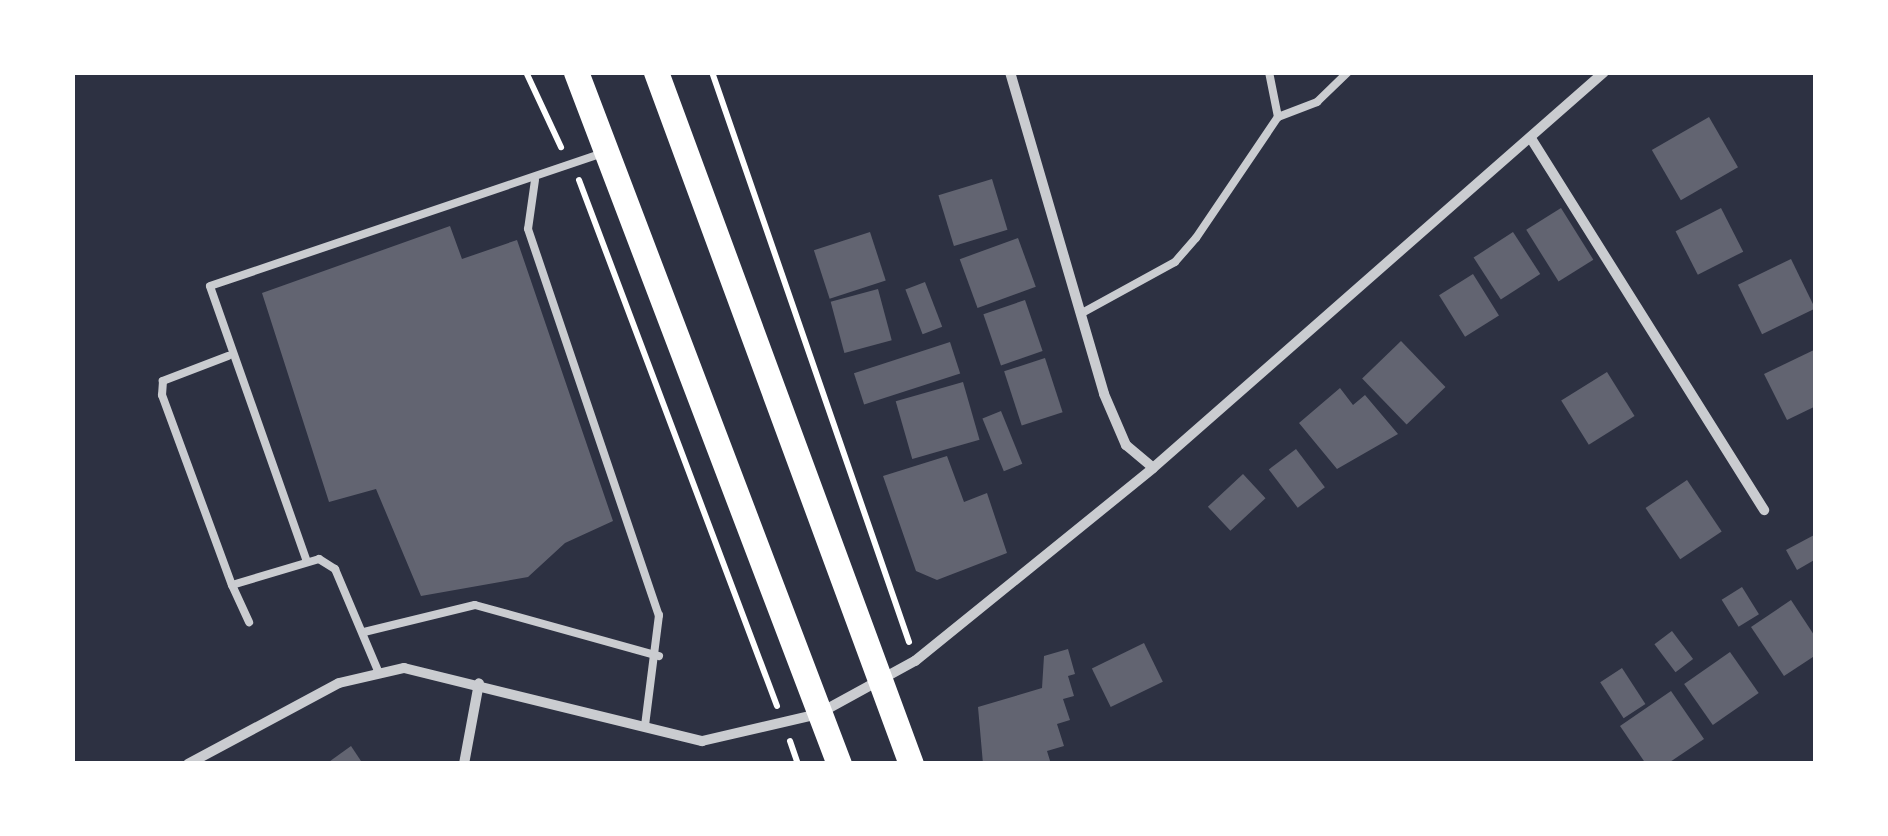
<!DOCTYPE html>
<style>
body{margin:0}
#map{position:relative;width:1888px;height:836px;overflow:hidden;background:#2d3142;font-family:"PT Sans Narrow",sans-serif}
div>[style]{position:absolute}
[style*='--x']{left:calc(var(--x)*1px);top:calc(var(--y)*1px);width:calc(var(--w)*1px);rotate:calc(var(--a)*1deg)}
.building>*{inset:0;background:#626471;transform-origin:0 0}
.path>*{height:6px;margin:-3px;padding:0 3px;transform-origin:3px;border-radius:3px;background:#fff}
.service>*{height:8px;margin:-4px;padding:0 4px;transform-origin:4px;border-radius:4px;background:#caccd0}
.minor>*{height:10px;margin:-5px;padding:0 5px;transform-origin:5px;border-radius:5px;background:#caccd0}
.primary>*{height:25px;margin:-12.5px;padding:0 12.5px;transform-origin:12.5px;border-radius:12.5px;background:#fff}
span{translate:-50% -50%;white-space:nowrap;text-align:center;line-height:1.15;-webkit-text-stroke:8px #fff;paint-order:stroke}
.frame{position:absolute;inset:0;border:75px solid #fff;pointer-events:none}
</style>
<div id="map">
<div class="building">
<i style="left:1709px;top:117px;width:58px;height:66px;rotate:60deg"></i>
<i style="left:992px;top:179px;width:53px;height:56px;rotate:73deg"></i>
<i style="left:1561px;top:208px;width:61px;height:41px;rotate:58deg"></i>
<i style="left:1721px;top:208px;width:49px;height:51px;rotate:63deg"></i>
<i style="clip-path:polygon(450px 226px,462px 259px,517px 240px,613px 521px,565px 543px,528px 577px,421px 596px,376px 489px,329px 502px,262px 293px)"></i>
<i style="left:870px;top:232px;width:51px;height:59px;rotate:72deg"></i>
<i style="left:1513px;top:232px;width:50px;height:47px;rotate:57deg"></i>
<i style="left:1018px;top:238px;width:52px;height:62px;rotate:70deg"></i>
<i style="left:1791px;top:259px;width:55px;height:59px;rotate:64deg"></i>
<i style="left:1473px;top:274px;width:49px;height:40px;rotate:58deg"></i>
<i style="left:925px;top:282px;width:48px;height:21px;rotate:69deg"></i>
<i style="left:878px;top:289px;width:53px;height:49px;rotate:75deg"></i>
<i style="left:1025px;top:300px;width:54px;height:44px;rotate:71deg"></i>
<i style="left:1401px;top:341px;width:64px;height:54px;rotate:46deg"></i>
<i style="left:950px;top:342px;width:33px;height:101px;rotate:72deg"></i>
<i style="clip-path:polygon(1816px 349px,1816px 406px,1787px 420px,1764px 374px)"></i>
<i style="left:1045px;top:358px;width:57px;height:43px;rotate:72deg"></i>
<i style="left:1607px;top:372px;width:52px;height:54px;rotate:58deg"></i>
<i style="left:963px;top:382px;width:60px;height:70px;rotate:74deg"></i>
<i style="clip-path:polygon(1340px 388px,1353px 405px,1365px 395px,1398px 434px,1337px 469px,1299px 423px)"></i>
<i style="left:1001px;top:411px;width:57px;height:20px;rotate:68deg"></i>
<i style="left:1296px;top:449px;width:48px;height:34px;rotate:53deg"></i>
<i style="clip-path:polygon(947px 456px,964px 502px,987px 493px,1007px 553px,937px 580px,916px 571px,883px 476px)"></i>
<i style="left:1243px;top:474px;width:33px;height:48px;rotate:47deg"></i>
<i style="left:1687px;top:480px;width:62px;height:50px;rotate:56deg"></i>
<i style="clip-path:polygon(1816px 534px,1816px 559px,1797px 570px,1786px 550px)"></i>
<i style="left:1742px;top:587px;width:32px;height:24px;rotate:58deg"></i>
<i style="clip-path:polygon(1791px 600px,1816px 638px,1816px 655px,1784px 676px,1751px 627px)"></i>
<i style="left:1672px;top:631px;width:35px;height:22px;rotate:53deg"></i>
<i style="left:1144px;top:643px;width:43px;height:58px;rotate:64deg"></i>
<i style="clip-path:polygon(1068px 649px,1075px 674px,1068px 676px,1074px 696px,1063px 699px,1070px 720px,1057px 724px,1064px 746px,1047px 751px,1051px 764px,983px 764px,978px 707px,1042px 688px,1044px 656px)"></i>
<i style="left:1730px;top:652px;width:50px;height:56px;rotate:55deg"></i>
<i style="left:1622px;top:668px;width:43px;height:26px;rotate:57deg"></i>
<i style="clip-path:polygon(1671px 691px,1704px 739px,1667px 764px,1646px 764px,1620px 726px)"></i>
<i style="clip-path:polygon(351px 746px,363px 764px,326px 764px)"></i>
</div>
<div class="path">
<i style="--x:526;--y:72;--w:83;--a:65"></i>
<i style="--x:712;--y:72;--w:603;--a:70.93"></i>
<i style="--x:579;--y:180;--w:562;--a:69.37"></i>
<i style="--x:790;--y:741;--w:24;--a:71"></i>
</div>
<div class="service">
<i style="--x:1278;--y:117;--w:42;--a:-21"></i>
<i style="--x:1317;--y:102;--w:43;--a:-44.1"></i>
<i style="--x:535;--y:180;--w:49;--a:98.1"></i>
<i style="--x:528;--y:229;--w:408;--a:71.3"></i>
<i style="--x:659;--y:615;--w:112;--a:97.2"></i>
<i style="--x:1082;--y:313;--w:106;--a:-28.7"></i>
<i style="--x:1175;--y:262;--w:32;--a:-49"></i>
<i style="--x:1196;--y:238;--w:146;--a:-55.9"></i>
<i style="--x:1278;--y:117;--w:46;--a:-101.3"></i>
<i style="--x:228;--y:356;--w:70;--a:159"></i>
<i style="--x:163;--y:381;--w:14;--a:94"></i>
<i style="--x:162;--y:395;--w:202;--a:69.8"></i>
<i style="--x:232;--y:585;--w:91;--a:-16.6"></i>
<i style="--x:319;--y:559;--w:19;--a:32"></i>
<i style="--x:335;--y:569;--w:113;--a:67.1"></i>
<i style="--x:306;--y:559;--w:289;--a:-109.4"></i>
<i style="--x:210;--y:286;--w:414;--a:-18.7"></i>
<i style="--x:232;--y:585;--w:41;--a:65.3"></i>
<i style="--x:364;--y:632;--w:114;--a:-13.7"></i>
<i style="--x:475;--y:605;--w:191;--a:15.5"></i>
</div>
<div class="minor">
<i style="--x:1010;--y:72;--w:335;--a:73.7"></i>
<i style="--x:1104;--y:394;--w:56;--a:66.7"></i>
<i style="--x:1126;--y:445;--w:35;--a:40"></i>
<i style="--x:1532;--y:140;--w:437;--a:57.9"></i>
<i style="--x:188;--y:764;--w:171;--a:-28.2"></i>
<i style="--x:339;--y:683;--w:67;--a:-13"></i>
<i style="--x:404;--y:668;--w:307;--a:13.8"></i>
<i style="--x:702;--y:741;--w:119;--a:-13.1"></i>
<i style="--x:818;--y:714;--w:111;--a:-28.7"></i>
<i style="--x:915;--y:661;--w:306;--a:-39"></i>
<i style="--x:1153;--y:468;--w:600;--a:-41.28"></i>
<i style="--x:464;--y:764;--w:82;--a:-79.5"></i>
</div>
<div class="primary">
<i style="--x:576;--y:72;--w:740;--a:69.19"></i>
<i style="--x:656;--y:72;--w:737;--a:69.77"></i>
</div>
<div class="frame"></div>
</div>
